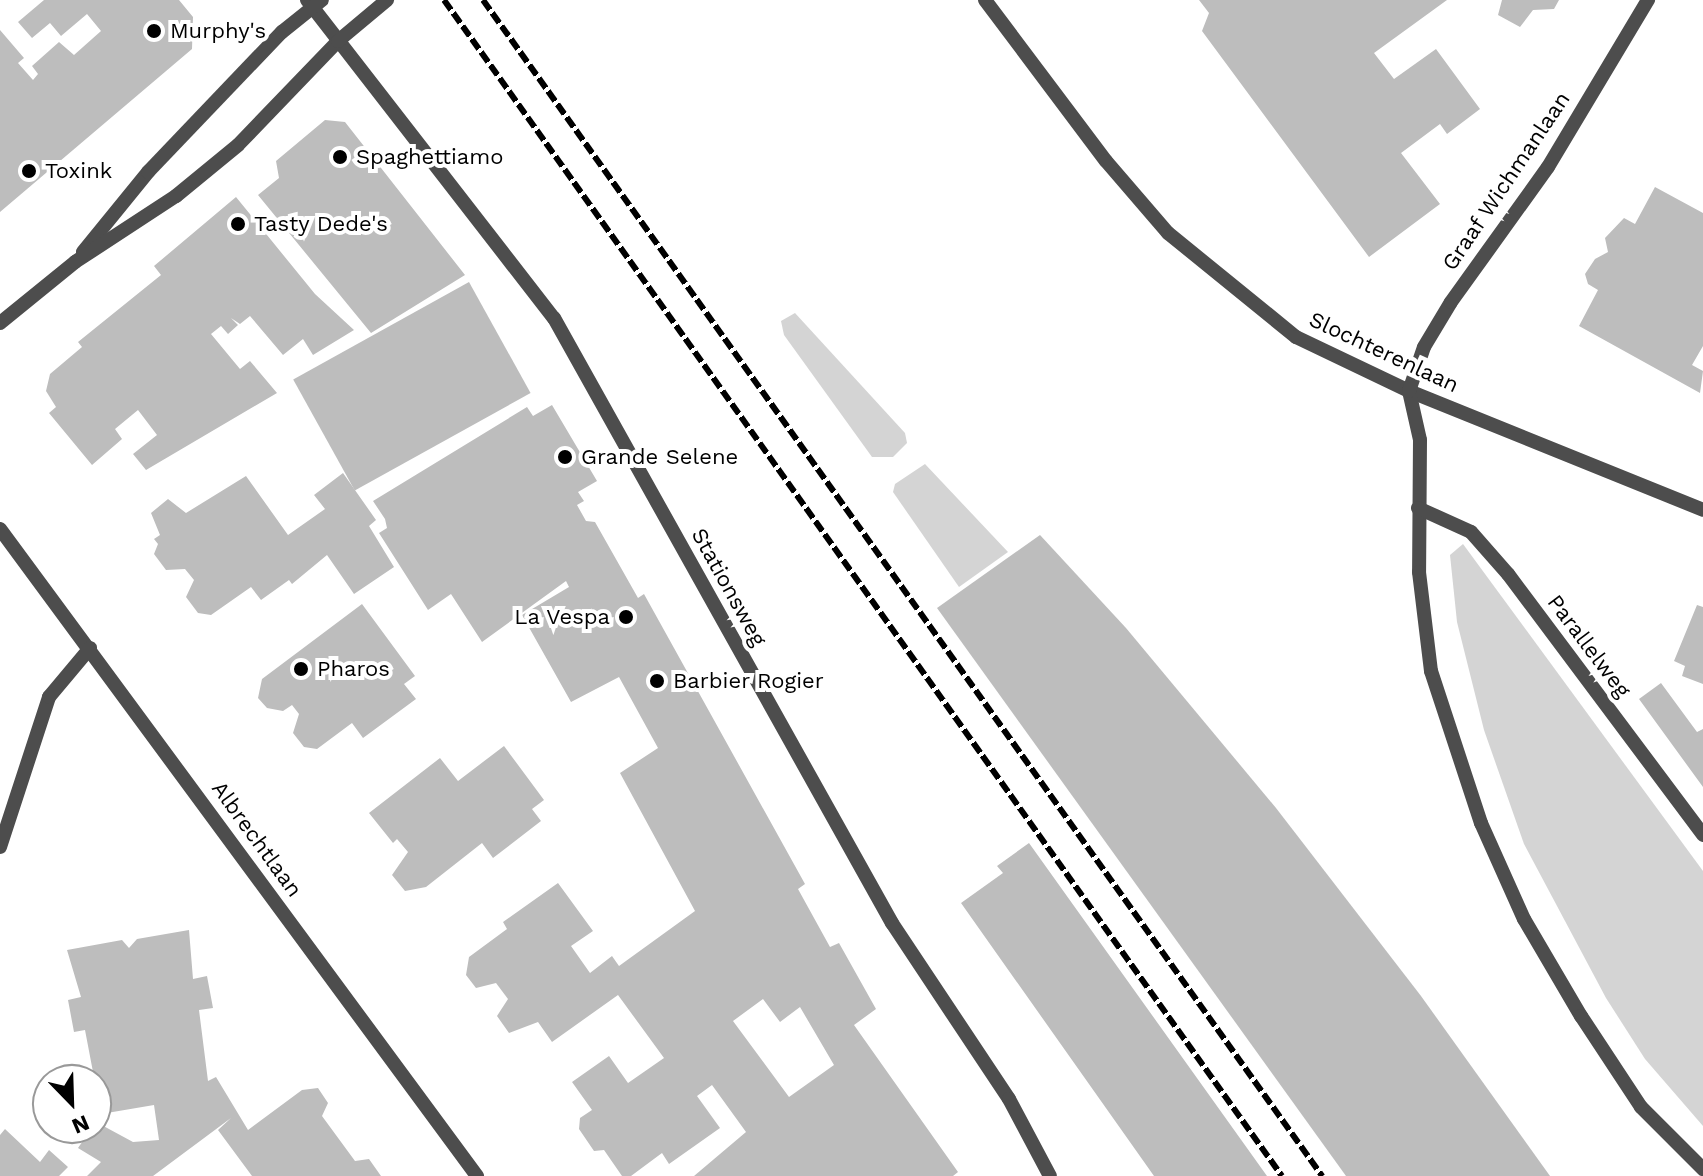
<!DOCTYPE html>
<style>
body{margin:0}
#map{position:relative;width:1703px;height:1176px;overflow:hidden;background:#fff;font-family:"Work Sans",sans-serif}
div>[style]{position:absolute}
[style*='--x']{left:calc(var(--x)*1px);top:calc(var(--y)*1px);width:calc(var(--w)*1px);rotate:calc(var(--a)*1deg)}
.green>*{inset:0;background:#d4d4d4}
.building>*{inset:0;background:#bdbdbd;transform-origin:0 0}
.minor>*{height:14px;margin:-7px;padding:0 7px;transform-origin:7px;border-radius:7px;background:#4d4d4d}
.rail>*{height:6px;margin-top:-3px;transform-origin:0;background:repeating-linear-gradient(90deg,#000 0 12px,transparent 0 16px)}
.dots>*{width:22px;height:22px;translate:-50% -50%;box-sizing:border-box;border:4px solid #fff;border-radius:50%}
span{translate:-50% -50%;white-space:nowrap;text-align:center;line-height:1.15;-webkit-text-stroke:8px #fff;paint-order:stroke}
.poi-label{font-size:22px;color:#000}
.left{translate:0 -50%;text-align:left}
.right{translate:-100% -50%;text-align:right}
.street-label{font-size:22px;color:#000}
.north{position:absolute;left:32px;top:1064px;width:80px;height:80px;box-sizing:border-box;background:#fff;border:2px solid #999;border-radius:50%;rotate:157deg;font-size:22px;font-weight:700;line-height:32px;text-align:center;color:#000}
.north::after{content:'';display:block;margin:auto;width:28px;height:36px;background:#000;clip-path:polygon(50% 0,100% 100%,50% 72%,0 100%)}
</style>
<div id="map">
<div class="green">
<i style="clip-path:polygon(795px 313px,905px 433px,907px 443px,893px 457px,872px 457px,784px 335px,781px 321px)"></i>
<i style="clip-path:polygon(925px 464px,1008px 552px,959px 587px,893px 492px,895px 484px)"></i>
<i style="clip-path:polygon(1463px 544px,1703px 871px,1703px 1126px,1645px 1059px,1606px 998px,1524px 844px,1484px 730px,1457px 622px,1450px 555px)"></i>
</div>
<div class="building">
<i style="clip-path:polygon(44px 0,179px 0,193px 17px,192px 49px,0 212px,0 30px,24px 58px,18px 63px,33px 80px,38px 74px,32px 66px,59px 42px,74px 55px,101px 31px,87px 14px,61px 36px,50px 23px,32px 38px,18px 22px)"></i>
<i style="clip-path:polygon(1199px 0,1447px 0,1374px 53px,1394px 79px,1436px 49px,1480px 109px,1447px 134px,1440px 124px,1401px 153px,1440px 204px,1369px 257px,1202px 31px,1209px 13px)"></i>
<i style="clip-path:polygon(1502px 0,1559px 0,1554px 9px,1533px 10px,1520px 27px,1498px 15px)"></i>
<i style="clip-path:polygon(325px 120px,345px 122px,465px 275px,371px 333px,258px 195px,279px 178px,276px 161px)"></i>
<i style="clip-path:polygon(1655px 187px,1703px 213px,1703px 346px,1692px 365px,1703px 371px,1700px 393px,1579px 326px,1598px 290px,1588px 284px,1585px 274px,1595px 259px,1608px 252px,1605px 238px,1624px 218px,1635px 224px)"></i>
<i style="clip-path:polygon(236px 197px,315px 294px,354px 330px,313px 355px,303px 339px,283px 355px,250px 316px,240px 324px,231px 318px,238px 325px,228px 334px,221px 326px,211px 334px,240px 369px,250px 361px,277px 393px,146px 470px,133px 454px,157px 435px,138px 410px,115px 429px,122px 439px,92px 465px,49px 413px,56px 407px,46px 391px,50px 374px,82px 347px,78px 342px,161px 275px,154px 266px)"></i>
<i style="left:469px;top:282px;width:127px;height:201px;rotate:61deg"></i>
<i style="clip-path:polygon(evenodd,552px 405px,597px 481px,578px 492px,584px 501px,577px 505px,586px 521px,595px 522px,638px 598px,644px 594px,805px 884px,798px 889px,830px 947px,839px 943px,876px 1009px,854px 1025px,958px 1172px,953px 1176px,694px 1176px,746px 1132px,712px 1085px,697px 1096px,720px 1128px,669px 1164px,662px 1153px,631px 1176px,622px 1176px,604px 1150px,594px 1151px,579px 1129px,580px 1118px,592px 1110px,572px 1082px,609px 1056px,628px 1083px,664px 1058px,618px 995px,552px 1042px,538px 1022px,509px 1033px,497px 1016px,508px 999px,496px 983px,476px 988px,466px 975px,469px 957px,507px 929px,503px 922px,558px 883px,593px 931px,571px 946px,590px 973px,612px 956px,619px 966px,695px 911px,620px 773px,658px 748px,619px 677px,571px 702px,522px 615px,569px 587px,566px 581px,482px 642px,451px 594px,428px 610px,379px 533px,387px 528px,385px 519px,373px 501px,527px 407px,533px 416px,552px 405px,763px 999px,780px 1022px,800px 1007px,834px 1065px,789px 1097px,733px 1021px,763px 999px)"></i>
<i style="clip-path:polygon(343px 473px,376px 520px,369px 526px,394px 567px,354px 594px,327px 555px,292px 584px,289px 580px,261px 600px,251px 587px,211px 615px,198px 613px,186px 597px,194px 580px,185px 569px,166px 570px,154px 554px,158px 544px,154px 539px,160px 535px,151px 513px,168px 499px,186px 513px,246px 476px,288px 535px,325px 509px,314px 495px)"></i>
<i style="clip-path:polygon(1040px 535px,1126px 628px,1276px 808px,1421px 996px,1550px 1176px,1346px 1176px,937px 608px)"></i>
<i style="clip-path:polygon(362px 604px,415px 676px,404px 684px,416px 699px,363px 738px,352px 723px,317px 749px,304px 747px,293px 733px,299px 714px,292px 705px,283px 711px,267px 708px,258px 698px,262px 679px)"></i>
<i style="clip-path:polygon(1697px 605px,1703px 607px,1703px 684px,1682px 676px,1685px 666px,1674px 661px)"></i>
<i style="clip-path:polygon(1661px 683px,1697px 732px,1703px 729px,1703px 787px,1639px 699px)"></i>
<i style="clip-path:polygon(504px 746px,544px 800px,532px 809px,541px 821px,493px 858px,482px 843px,426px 887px,405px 891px,392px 875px,408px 852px,397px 839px,393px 843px,369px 813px,440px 758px,458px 781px)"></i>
<i style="clip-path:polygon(1029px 843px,1267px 1176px,1154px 1176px,961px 903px,1003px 873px,997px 866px)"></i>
<i style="clip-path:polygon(189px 930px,193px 979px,207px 976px,213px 1008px,199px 1010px,208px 1081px,216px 1077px,248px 1130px,302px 1090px,318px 1088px,328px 1103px,322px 1116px,355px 1161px,369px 1159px,381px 1176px,252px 1176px,218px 1130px,231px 1118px,153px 1176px,87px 1176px,101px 1162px,78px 1148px,96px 1122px,133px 1142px,159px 1140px,154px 1105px,101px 1114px,85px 1030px,74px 1032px,68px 1000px,81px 997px,67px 950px,122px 940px,129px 948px,137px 939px)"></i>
<i style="clip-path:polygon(5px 1129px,40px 1162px,49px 1150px,68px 1167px,59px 1176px,0 1176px,0 1135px)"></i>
</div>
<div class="minor">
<i style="--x:307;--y:0;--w:403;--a:52.2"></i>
<i style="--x:554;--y:318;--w:693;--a:60.81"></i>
<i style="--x:892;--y:923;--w:211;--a:56.4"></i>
<i style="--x:1009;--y:1099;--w:87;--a:62"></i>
<i style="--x:985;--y:0;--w:201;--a:53.1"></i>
<i style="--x:1106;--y:161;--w:95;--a:49.3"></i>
<i style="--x:1168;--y:233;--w:165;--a:39.1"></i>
<i style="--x:1296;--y:337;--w:125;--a:25.5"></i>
<i style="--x:1409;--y:391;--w:317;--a:22"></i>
<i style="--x:83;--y:252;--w:103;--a:-50.9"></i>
<i style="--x:148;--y:172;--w:194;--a:-46.3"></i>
<i style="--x:282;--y:32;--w:51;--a:-38.7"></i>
<i style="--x:0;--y:323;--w:97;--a:-39.1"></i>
<i style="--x:75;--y:262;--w:121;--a:-33.2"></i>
<i style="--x:176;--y:196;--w:80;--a:-39.4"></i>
<i style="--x:238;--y:145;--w:144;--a:-46.1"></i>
<i style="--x:338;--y:41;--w:64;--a:-39.9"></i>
<i style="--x:1409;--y:391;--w:50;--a:77.3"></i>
<i style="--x:1420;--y:440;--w:132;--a:90.4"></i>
<i style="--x:1419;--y:572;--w:100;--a:83.1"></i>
<i style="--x:1431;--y:671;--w:160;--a:71.8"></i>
<i style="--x:1481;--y:823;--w:105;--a:65.9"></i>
<i style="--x:1524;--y:919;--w:113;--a:59.6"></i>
<i style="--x:1581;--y:1016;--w:109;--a:56.6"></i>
<i style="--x:1641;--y:1107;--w:88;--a:45"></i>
<i style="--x:1409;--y:391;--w:46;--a:-71.2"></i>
<i style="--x:1424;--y:347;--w:52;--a:-59"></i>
<i style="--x:1451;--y:302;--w:166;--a:-54.3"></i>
<i style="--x:1548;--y:167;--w:195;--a:-59.1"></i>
<i style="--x:1418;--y:508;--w:58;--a:24.4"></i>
<i style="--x:1471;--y:532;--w:56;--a:48.6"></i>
<i style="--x:1508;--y:574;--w:326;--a:53.2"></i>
<i style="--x:0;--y:529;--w:804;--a:53.6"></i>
<i style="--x:0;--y:847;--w:158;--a:-71.9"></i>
<i style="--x:49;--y:697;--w:64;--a:-50.1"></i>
</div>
<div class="rail">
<i style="--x:444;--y:0;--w:1444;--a:54.53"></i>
<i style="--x:483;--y:0;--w:1445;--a:54.49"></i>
</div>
<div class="dots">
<i style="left:154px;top:31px;background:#000"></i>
<i style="left:340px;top:157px;background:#000"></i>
<i style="left:29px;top:171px;background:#000"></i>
<i style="left:238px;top:224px;background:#000"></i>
<i style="left:565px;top:457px;background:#000"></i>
<i style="left:626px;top:617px;background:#000"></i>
<i style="left:301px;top:669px;background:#000"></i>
<i style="left:657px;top:681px;background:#000"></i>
</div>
<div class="poi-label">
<span class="left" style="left:170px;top:31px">Murphy's</span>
<span class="left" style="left:356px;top:157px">Spaghettiamo</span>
<span class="left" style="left:45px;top:171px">Toxink</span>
<span class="left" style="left:254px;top:224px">Tasty Dede's</span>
<span class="left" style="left:581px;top:457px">Grande Selene</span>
<span class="right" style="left:610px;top:617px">La Vespa</span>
<span class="left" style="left:317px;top:669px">Pharos</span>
<span class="left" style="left:673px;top:681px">Barbier Rogier</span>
</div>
<div class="street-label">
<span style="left:1506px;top:181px;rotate:-56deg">Graaf Wichmanlaan</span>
<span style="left:1384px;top:352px;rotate:25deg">Slochterenlaan</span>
<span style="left:729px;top:587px;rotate:61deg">Stationsweg</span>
<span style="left:1589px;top:646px;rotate:53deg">Parallelweg</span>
<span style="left:257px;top:839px;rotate:54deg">Albrechtlaan</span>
</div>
<div class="north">N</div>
</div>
